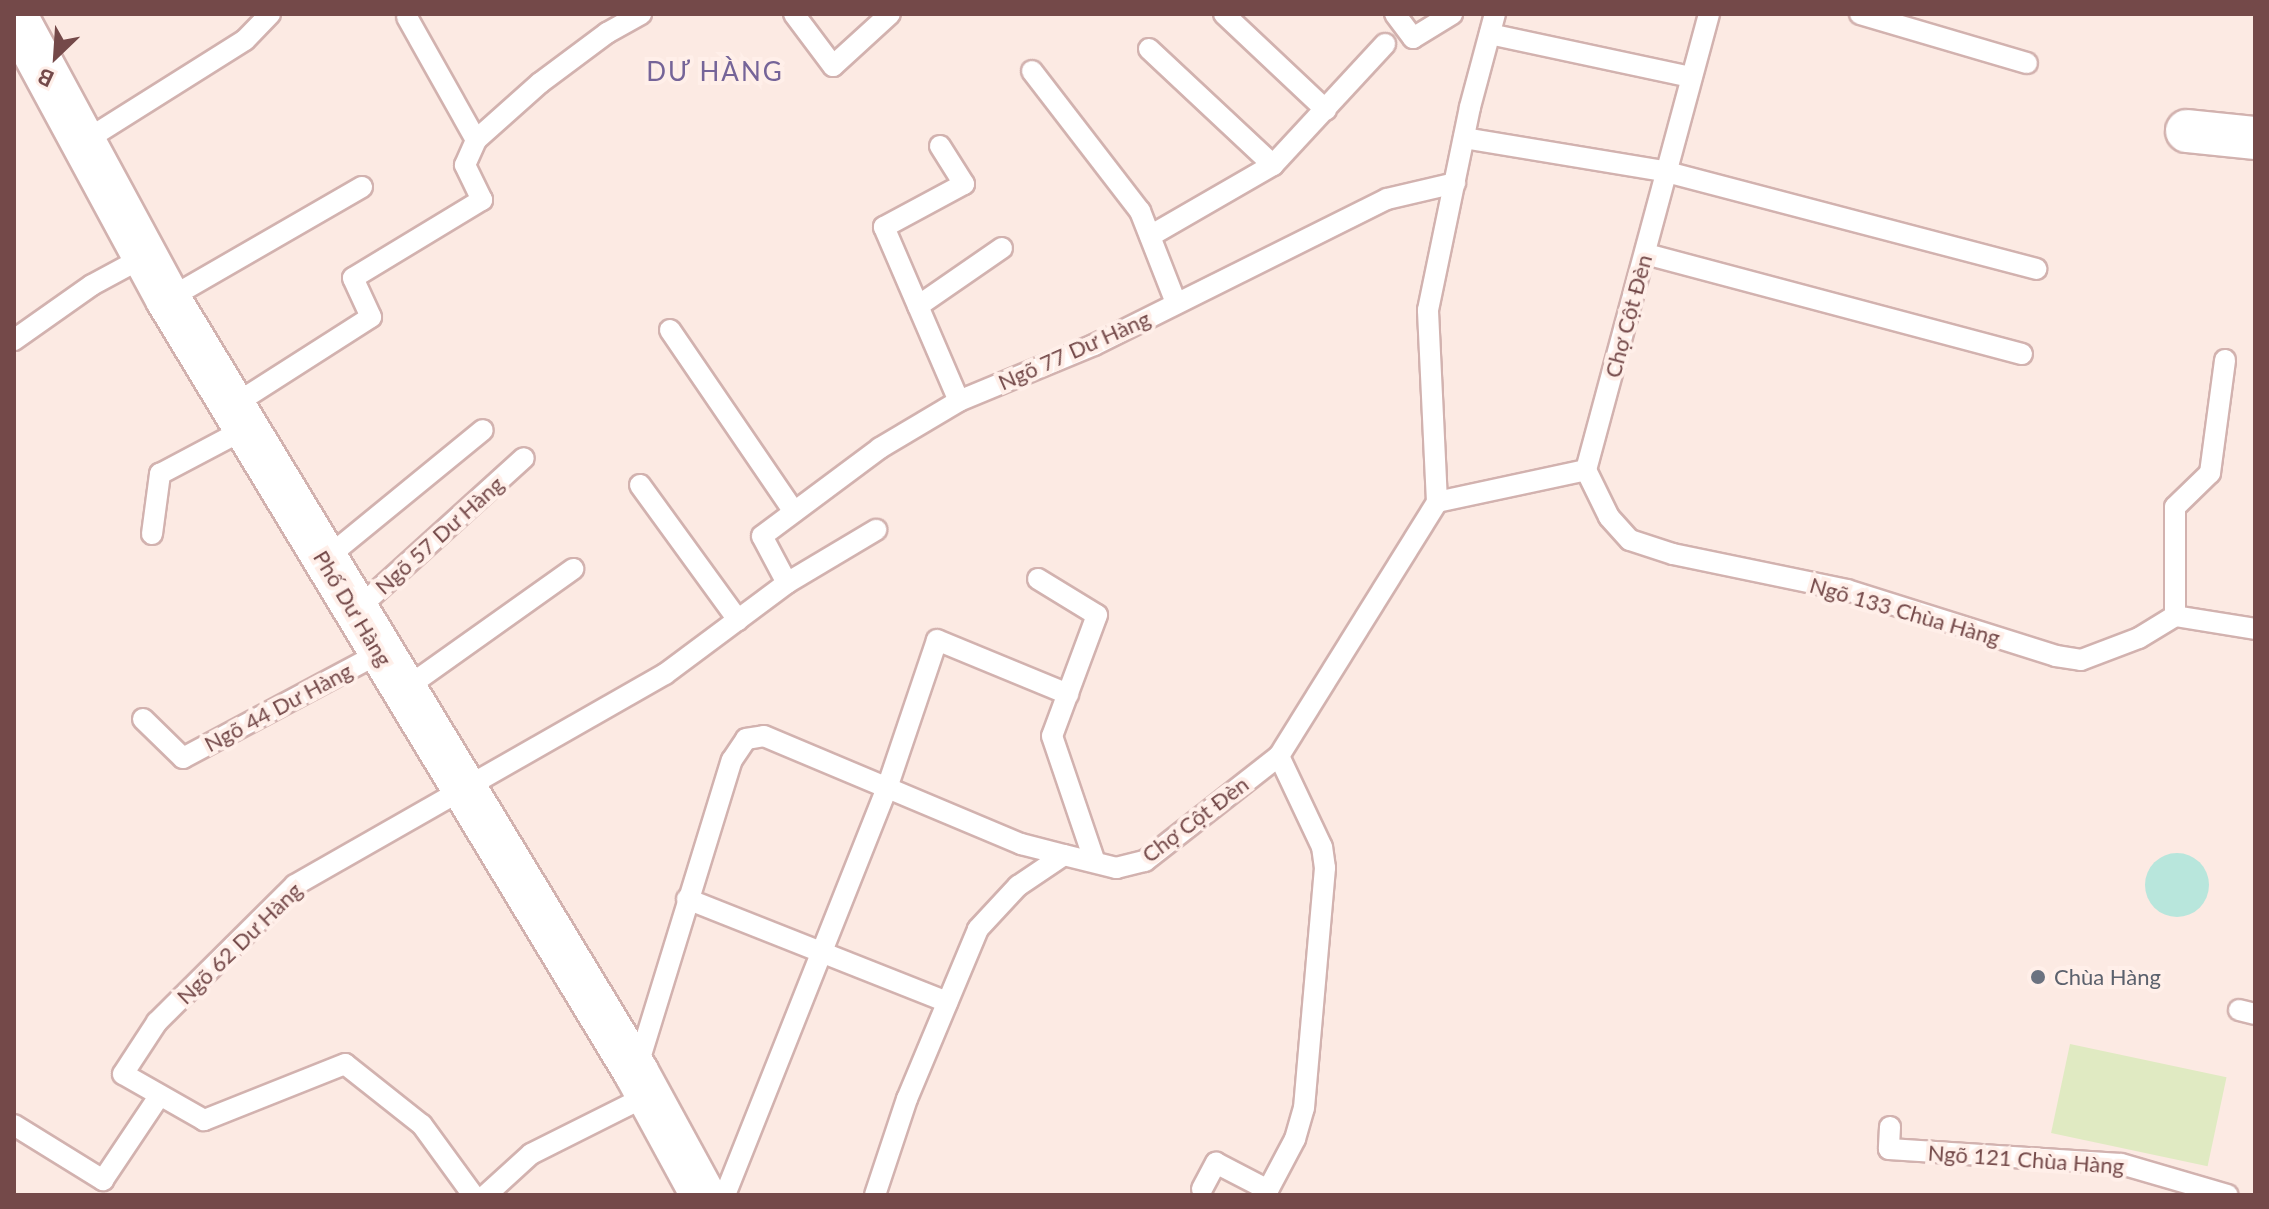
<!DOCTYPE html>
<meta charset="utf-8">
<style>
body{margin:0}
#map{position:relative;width:2269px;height:1209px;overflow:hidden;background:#fceae3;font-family:Lato,sans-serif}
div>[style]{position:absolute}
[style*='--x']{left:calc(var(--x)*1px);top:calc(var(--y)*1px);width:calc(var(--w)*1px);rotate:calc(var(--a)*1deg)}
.green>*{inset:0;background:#e0eac2;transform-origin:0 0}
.water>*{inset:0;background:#b8e6dc}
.round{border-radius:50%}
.roads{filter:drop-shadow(2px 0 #d2b2af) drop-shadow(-2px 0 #d2b2af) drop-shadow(0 2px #d2b2af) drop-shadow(0 -2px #d2b2af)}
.lane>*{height:20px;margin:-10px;padding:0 10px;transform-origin:10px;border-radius:10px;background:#fff}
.street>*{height:42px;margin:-21px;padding:0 21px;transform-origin:21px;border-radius:21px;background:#fff}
.secondary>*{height:44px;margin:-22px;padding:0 22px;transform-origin:22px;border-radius:22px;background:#fff}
.dots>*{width:22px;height:22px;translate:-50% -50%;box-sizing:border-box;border:4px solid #ffefe9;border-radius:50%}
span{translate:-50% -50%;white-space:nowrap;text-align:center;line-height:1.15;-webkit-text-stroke:8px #ffefe9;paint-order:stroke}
.street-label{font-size:22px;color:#744949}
.worship-label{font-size:22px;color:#5b616d}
.left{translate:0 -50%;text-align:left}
.quarter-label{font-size:26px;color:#756498;letter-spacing:2px}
.frame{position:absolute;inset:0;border:16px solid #744949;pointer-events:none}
.north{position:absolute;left:16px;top:16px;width:80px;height:80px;-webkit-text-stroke:6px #ffefe9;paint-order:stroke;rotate:205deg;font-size:22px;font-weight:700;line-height:32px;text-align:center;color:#744949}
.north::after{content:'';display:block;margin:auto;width:28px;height:36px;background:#744949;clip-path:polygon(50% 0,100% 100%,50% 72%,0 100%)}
</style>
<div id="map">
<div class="green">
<i style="left:2070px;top:1044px;width:160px;height:91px;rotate:12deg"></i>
</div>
<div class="water">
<i class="round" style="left:2145px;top:853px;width:64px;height:64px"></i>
</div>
<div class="roads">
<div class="lane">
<i style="--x:794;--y:14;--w:65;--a:53.1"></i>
<i style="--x:833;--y:66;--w:77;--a:-42.4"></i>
<i style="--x:1224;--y:14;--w:140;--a:43.3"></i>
<i style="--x:1395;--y:14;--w:30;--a:53"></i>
<i style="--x:1413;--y:38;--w:46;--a:-31.6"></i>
<i style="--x:1860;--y:14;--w:174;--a:16.4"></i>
<i style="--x:407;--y:17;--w:141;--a:60.7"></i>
<i style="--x:1490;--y:34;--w:206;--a:12.1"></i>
<i style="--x:1149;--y:49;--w:170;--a:43.1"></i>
<i style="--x:1032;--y:71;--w:177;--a:52.4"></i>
<i style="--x:1140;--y:211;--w:99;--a:68.6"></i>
<i style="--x:1464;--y:138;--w:202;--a:9.4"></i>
<i style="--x:1663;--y:171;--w:386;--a:14.7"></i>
<i style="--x:83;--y:142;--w:191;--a:-32.2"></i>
<i style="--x:245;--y:40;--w:36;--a:-46"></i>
<i style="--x:940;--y:146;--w:45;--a:57.7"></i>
<i style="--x:964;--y:184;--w:91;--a:151.7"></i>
<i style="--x:884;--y:227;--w:189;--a:66.7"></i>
<i style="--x:1150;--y:236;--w:142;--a:-30"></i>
<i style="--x:1273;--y:165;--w:165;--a:-47.2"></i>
<i style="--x:1646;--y:254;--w:389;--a:14.9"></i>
<i style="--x:168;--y:299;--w:224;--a:-30"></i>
<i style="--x:918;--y:306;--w:102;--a:-34.6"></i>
<i style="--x:670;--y:330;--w:220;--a:55.7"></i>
<i style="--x:14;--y:340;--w:95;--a:-35.2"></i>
<i style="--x:92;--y:285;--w:59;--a:-28.3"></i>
<i style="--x:232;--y:406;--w:165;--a:-32.6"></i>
<i style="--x:371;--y:317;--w:43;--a:-114.8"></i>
<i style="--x:353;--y:278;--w:151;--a:-31.2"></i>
<i style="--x:482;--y:200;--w:39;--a:-116"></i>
<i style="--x:465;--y:165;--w:27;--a:-66"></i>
<i style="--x:476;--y:140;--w:86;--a:-41.7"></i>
<i style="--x:540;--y:83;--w:84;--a:-36.7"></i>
<i style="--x:607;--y:33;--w:39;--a:-29"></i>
<i style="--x:1586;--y:470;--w:52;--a:63.9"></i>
<i style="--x:1609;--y:517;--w:31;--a:48"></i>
<i style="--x:1630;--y:540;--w:45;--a:18"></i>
<i style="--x:1673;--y:554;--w:178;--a:11.7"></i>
<i style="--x:1847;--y:590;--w:219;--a:17.5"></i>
<i style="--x:2056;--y:656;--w:25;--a:9"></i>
<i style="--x:2081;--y:660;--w:62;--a:-20.8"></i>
<i style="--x:2139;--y:638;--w:42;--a:-31.4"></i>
<i style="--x:2175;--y:616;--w:81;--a:9.2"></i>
<i style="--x:640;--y:485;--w:167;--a:54"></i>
<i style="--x:1437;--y:502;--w:152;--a:-12.1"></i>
<i style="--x:1586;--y:470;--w:472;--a:-74.9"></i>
<i style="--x:152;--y:534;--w:61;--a:-82.4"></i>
<i style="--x:160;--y:474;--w:96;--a:-27.9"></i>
<i style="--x:324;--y:560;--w:205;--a:-39.3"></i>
<i style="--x:1038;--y:579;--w:69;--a:31.4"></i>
<i style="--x:1097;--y:615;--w:129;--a:110.4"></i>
<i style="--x:1052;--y:736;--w:133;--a:71.2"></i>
<i style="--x:787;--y:583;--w:53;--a:-118"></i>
<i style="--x:762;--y:536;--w:147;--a:-36.7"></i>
<i style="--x:880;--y:448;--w:92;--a:-30.7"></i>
<i style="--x:959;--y:401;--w:146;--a:-22.5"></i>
<i style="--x:1094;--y:345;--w:327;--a:-26.5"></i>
<i style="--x:1387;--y:199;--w:70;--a:-13.2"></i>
<i style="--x:354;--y:612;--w:229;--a:-42.2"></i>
<i style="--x:2175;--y:616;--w:109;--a:-90"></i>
<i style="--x:2175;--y:507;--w:49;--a:-44.2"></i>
<i style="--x:2210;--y:473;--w:114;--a:-82.4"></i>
<i style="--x:403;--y:690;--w:209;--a:-35.4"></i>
<i style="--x:143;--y:719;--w:56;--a:44.3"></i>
<i style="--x:183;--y:758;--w:223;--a:-28.1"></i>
<i style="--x:687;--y:899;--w:280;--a:21.6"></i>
<i style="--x:2239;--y:1010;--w:16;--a:14"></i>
<i style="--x:637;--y:1068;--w:322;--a:-72.9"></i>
<i style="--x:732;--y:760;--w:25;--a:-56"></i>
<i style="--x:746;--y:739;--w:18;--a:-9"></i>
<i style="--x:764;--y:736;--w:279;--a:22.8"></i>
<i style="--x:1021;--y:844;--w:44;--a:14.3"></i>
<i style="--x:14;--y:1125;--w:105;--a:31.7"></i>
<i style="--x:103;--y:1180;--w:102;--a:-56.2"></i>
<i style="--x:1890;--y:1127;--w:22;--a:93"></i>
<i style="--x:1889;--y:1149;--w:232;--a:3.7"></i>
<i style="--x:2121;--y:1164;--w:111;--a:16.2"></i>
<i style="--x:1202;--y:1189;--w:30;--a:-62"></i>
<i style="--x:1216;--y:1163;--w:59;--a:27.4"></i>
<i style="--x:1268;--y:1190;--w:58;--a:-62.1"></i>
<i style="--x:1295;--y:1139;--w:32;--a:-74"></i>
<i style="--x:1304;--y:1108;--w:241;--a:-85"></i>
<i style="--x:1325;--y:868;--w:21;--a:-98"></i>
<i style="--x:1322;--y:847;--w:101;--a:-115.3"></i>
<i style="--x:473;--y:1195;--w:87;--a:-126.1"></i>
<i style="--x:422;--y:1125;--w:98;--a:-141.6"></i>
<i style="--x:345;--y:1064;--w:152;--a:158.3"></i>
<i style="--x:204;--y:1120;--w:93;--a:-150.4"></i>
<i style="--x:123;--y:1074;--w:62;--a:-56.8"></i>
<i style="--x:157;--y:1022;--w:194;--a:-44.8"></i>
<i style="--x:295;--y:885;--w:426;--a:-29.7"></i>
<i style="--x:665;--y:674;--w:152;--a:-36.7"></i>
<i style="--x:787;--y:583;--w:104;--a:-30.8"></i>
<i style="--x:486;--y:1195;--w:61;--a:-42.3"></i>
<i style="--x:531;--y:1154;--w:132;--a:-26.6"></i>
<i style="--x:725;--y:1195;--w:438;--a:-68.3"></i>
<i style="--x:887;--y:788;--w:156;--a:-71.3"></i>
<i style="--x:937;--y:640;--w:142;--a:22.4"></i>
<i style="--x:875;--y:1195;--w:101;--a:-71.6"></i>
<i style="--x:907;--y:1099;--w:184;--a:-67.3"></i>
<i style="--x:978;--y:929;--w:59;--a:-47.1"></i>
<i style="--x:1018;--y:886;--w:55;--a:-34"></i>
<i style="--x:1064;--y:855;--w:54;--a:14"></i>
<i style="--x:1116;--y:868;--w:30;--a:-14"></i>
<i style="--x:1145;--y:861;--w:170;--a:-38.1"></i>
<i style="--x:1279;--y:756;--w:299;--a:-58.1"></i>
<i style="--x:1437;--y:502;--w:192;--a:-92.7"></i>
<i style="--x:1428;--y:310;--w:207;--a:-78.3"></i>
<i style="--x:1470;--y:107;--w:96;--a:-75"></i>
</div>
<div class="street">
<i style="--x:2187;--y:131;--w:68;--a:5.9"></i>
</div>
<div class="secondary">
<i style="--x:14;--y:14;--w:324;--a:61.6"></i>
<i style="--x:168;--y:299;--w:904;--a:58.81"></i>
<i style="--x:636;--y:1072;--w:140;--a:61.4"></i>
</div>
</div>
<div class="dots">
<i style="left:2038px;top:977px;background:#6b7280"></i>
</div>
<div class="street-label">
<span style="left:1628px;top:316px;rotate:-75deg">Chợ Cột Đèn</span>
<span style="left:1074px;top:350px;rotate:-24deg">Ngõ 77 Dư Hàng</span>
<span style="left:439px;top:535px;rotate:-42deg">Ngõ 57 Dư Hàng</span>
<span style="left:353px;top:608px;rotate:59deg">Phố Dư Hàng</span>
<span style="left:1905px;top:611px;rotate:16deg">Ngõ 133 Chùa Hàng</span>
<span style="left:278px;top:707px;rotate:-28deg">Ngõ 44 Dư Hàng</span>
<span style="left:1195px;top:819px;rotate:-37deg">Chợ Cột Đèn</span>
<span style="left:239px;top:943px;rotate:-44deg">Ngõ 62 Dư Hàng</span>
<span style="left:2026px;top:1159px;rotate:4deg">Ngõ 121 Chùa Hàng</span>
</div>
<div class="worship-label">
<span class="left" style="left:2054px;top:977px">Chùa Hàng</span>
</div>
<div class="quarter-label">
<span style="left:715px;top:72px">DƯ HÀNG</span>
</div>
<div class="frame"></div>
<div class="north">B</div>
</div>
